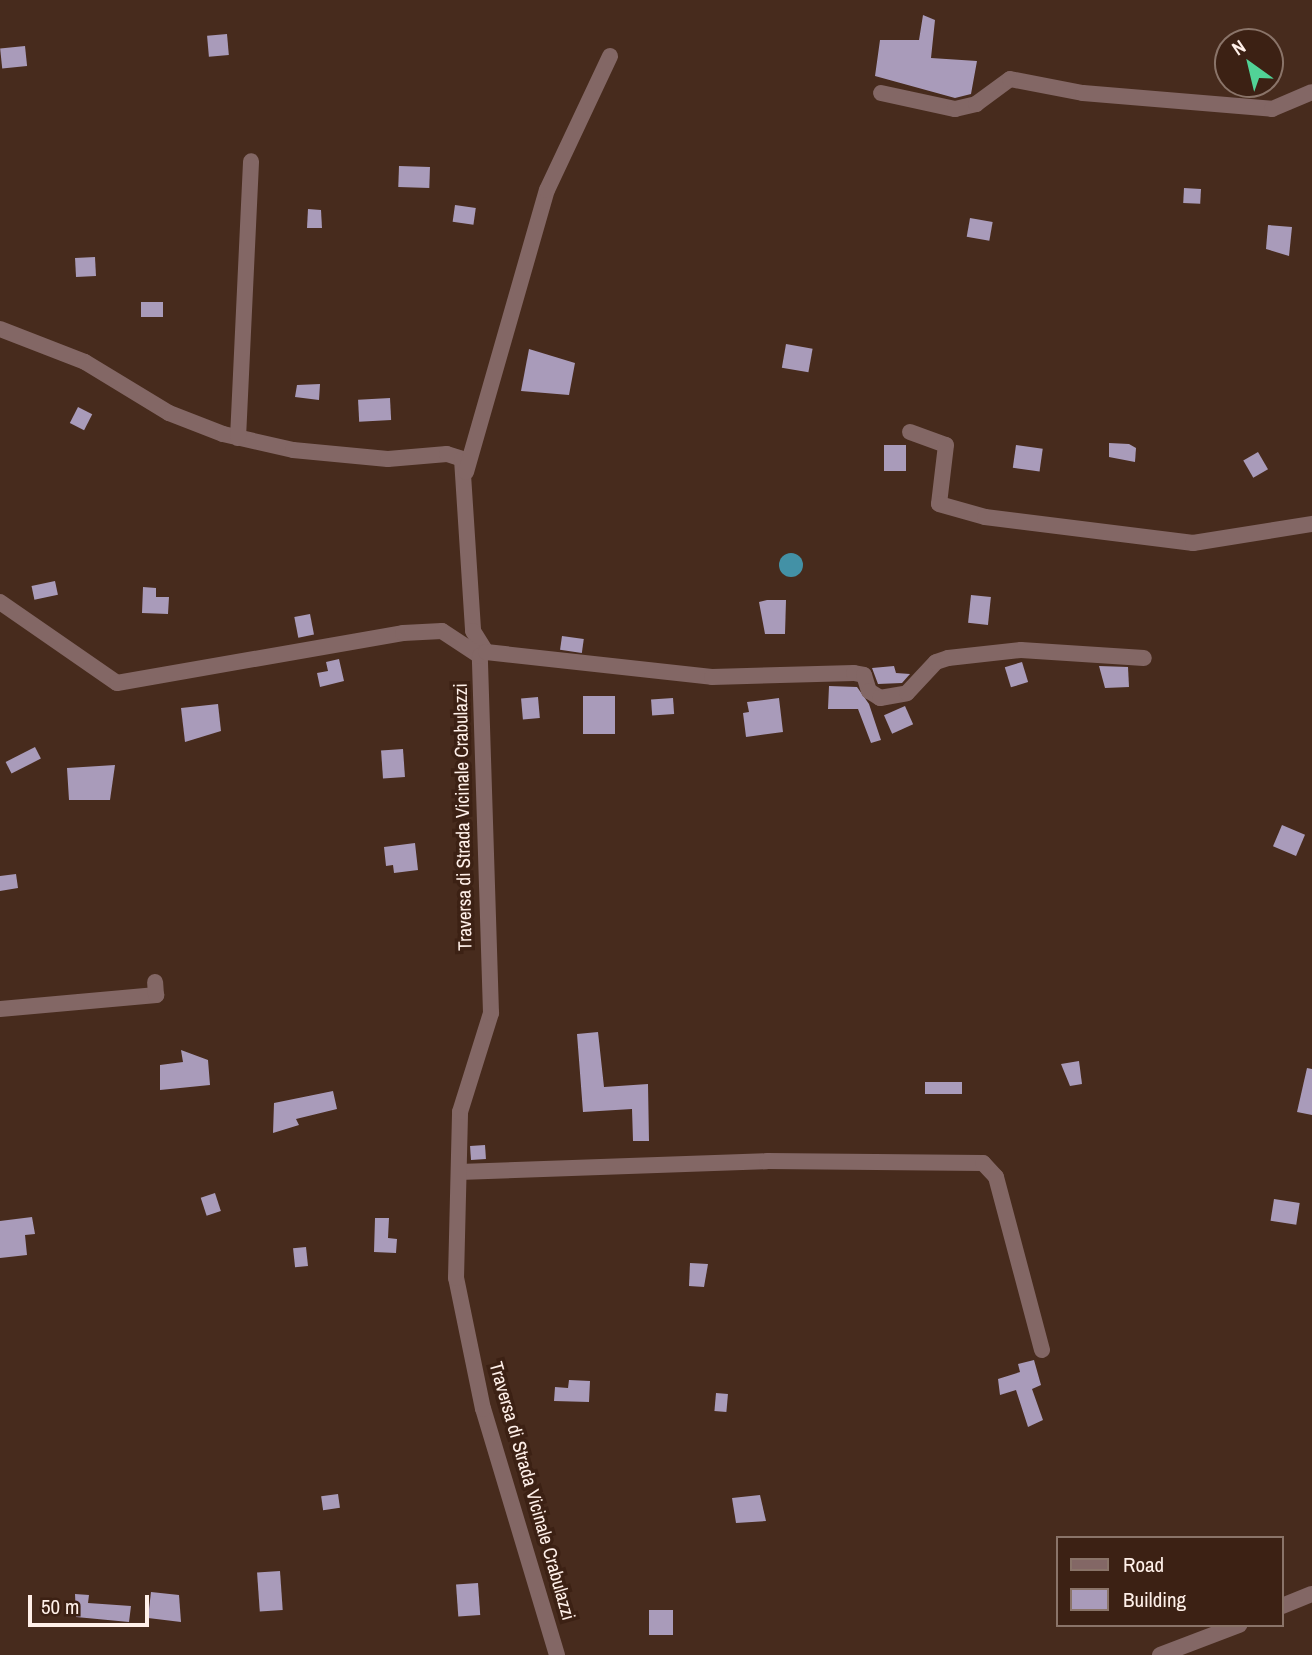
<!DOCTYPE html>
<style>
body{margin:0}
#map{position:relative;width:1312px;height:1655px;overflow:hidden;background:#472b1d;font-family:"Archivo Narrow",sans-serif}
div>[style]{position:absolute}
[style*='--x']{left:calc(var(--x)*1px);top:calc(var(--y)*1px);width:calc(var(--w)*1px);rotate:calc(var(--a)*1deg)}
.water>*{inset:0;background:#4391a6}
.round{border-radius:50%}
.building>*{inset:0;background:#a99bba;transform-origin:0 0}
.minor>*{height:16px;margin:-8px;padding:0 8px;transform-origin:8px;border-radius:8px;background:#836765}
span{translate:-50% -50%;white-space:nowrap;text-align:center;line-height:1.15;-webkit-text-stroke:7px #3c2114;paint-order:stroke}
.street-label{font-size:19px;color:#fff0e9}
.legend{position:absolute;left:1056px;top:1536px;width:228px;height:91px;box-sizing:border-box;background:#3c2114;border:2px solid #8a7469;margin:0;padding:9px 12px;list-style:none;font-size:21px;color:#fff0e9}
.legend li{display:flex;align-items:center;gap:14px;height:35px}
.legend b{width:35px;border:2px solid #8a7469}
.north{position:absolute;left:1214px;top:28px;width:70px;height:70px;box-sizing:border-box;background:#3c2114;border:2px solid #8a7469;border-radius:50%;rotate:326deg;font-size:19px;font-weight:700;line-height:28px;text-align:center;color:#fff0e9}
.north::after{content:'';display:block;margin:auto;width:24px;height:32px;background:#51d397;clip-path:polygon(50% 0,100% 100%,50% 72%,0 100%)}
.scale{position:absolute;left:28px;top:1595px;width:121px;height:32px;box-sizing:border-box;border:4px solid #fff0e9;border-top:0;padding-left:9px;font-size:21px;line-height:24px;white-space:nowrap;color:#fff0e9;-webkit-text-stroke:5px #3c2114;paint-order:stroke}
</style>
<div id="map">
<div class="water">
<i class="round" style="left:779px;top:553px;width:24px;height:24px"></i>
</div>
<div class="building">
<i style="clip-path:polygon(923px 15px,935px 20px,931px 58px,977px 61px,971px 94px,955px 98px,875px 76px,880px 40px,919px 40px)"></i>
<i style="left:227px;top:34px;width:21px;height:20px;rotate:85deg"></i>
<i style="left:25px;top:46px;width:20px;height:25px;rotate:84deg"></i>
<i style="left:399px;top:166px;width:31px;height:21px;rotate:2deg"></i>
<i style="left:1184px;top:188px;width:17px;height:15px;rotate:3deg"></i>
<i style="left:455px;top:205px;width:21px;height:17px;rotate:8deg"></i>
<i style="clip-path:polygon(308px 209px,321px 210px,322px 228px,307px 228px)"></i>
<i style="left:970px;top:218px;width:23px;height:19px;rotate:10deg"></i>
<i style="clip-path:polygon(1268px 225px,1292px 227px,1289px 256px,1266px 249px)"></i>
<i style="left:95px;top:257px;width:19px;height:20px;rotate:87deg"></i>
<i style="left:141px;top:302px;width:22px;height:15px"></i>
<i style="left:786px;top:344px;width:27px;height:24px;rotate:10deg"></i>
<i style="clip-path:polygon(529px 349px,575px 363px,569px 395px,521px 391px)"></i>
<i style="clip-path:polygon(320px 384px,319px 400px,295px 397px,297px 385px)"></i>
<i style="left:390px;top:398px;width:22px;height:32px;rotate:87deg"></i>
<i style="left:78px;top:407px;width:16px;height:18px;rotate:27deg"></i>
<i style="clip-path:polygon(1109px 443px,1129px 444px,1136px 448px,1135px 462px,1109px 457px)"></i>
<i style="left:884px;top:445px;width:22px;height:26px"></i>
<i style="left:1016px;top:445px;width:27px;height:23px;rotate:8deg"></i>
<i style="left:1258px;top:452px;width:20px;height:17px;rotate:60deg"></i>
<i style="left:55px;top:581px;width:14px;height:24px;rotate:78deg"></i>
<i style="clip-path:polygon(143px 587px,156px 588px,156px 597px,169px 597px,168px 614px,142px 613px)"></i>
<i style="left:971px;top:595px;width:20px;height:28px;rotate:6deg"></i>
<i style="clip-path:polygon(767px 600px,786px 600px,785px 634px,765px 634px,759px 602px)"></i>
<i style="left:310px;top:614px;width:21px;height:16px;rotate:79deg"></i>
<i style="left:562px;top:636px;width:22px;height:14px;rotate:8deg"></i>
<i style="clip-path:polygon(339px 659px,344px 681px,320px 687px,317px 673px,328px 671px,326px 662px)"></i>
<i style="left:1022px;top:662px;width:21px;height:18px;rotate:73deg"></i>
<i style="clip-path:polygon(894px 666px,896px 673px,910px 674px,902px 683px,878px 684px,872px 668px)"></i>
<i style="clip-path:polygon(1099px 666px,1128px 667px,1129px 687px,1105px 688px)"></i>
<i style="clip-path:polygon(829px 686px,857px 687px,869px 704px,881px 740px,871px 743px,858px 709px,828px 709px)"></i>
<i style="left:615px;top:696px;width:38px;height:32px;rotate:90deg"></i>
<i style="left:538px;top:697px;width:21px;height:17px;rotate:85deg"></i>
<i style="left:673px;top:698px;width:16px;height:22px;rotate:86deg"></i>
<i style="clip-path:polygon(779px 698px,783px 732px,746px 737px,743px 713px,749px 712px,747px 702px)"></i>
<i style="clip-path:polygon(218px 704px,221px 731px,185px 742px,181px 708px)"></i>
<i style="left:905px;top:706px;width:20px;height:23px;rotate:66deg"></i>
<i style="left:35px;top:747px;width:13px;height:33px;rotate:63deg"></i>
<i style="left:403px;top:749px;width:28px;height:22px;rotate:86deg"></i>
<i style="clip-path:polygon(115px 765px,110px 800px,69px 800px,67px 768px)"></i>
<i style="left:1282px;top:825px;width:25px;height:23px;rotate:23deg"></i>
<i style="clip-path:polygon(415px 843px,418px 870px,394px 873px,393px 865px,386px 866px,384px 847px)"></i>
<i style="clip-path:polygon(16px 874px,18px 888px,0 891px,0 876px)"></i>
<i style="clip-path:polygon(598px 1032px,604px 1087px,648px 1084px,649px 1141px,633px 1141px,632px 1109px,583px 1112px,577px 1034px)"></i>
<i style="clip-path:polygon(181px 1050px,208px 1060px,210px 1085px,160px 1090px,160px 1065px,183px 1062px)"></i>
<i style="clip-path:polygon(1079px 1061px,1082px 1084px,1070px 1086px,1061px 1064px)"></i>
<i style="clip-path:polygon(1307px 1068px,1312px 1069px,1312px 1115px,1297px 1112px)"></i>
<i style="left:962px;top:1082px;width:12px;height:37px;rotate:90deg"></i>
<i style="clip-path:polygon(333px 1091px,337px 1109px,296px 1119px,299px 1125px,273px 1133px,274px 1103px)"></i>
<i style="left:485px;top:1145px;width:14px;height:15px;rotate:86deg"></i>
<i style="left:215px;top:1193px;width:19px;height:15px;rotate:72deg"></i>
<i style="left:1274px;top:1199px;width:26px;height:22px;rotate:9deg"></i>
<i style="clip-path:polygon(32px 1217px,35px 1234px,25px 1235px,27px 1255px,0 1258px,0 1221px)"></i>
<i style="clip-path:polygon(375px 1218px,389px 1218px,388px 1238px,397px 1239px,396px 1253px,374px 1252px)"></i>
<i style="left:306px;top:1247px;width:19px;height:13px;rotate:84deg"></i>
<i style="clip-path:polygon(690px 1263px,708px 1264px,704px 1287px,689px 1286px)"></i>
<i style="clip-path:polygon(1034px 1360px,1041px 1385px,1032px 1389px,1043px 1420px,1028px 1427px,1016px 1390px,1000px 1395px,998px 1379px,1020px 1372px,1018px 1364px)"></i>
<i style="clip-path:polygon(569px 1380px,590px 1381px,589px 1402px,554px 1401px,555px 1387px,568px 1388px)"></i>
<i style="left:716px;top:1393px;width:12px;height:18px;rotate:5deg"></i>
<i style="left:338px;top:1494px;width:14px;height:17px;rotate:82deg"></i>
<i style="clip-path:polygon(760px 1495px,766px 1521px,736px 1523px,732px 1498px)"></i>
<i style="left:280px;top:1571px;width:39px;height:23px;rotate:86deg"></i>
<i style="left:478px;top:1583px;width:32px;height:22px;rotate:86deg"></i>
<i style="clip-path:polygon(151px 1592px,179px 1595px,181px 1622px,148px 1618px)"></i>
<i style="clip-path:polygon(75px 1594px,89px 1595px,88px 1603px,131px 1606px,129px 1622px,76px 1617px)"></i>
<i style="left:649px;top:1610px;width:24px;height:25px"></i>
</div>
<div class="minor">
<i style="--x:881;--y:93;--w:76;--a:12.2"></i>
<i style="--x:955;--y:109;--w:22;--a:-13"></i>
<i style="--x:976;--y:104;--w:42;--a:-36.3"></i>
<i style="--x:1010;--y:79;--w:74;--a:10.9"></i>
<i style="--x:1083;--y:93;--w:190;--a:4.8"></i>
<i style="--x:1272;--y:109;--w:43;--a:-23"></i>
<i style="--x:0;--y:329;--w:91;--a:21.2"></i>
<i style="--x:85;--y:362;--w:98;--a:31.3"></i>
<i style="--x:169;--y:413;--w:58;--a:21.3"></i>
<i style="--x:223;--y:434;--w:72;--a:12.9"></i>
<i style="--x:293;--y:450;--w:95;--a:5.4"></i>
<i style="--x:388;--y:459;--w:59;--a:-4.8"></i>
<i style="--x:447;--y:454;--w:16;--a:18"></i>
<i style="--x:462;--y:459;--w:172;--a:86.3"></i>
<i style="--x:473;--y:631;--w:25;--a:58"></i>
<i style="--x:910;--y:432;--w:38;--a:20"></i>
<i style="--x:946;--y:445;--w:59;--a:96.8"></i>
<i style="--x:939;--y:504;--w:48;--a:15.8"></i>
<i style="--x:985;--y:517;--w:210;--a:7.1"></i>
<i style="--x:1193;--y:543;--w:121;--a:-9.1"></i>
<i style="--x:238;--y:438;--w:277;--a:-87.3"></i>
<i style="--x:466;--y:472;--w:293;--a:-74"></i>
<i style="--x:547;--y:190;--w:148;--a:-64.8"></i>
<i style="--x:0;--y:602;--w:142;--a:34.7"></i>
<i style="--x:117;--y:683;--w:290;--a:-9.9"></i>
<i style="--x:403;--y:633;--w:39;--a:-3"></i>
<i style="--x:442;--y:631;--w:45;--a:33.3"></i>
<i style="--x:0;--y:1009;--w:157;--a:-5.1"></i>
<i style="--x:156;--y:995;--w:13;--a:-94"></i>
<i style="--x:459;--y:1172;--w:308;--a:-2"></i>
<i style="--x:767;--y:1161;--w:216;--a:0.5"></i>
<i style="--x:983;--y:1163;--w:19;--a:47"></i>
<i style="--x:996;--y:1177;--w:179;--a:75.1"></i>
<i style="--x:1282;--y:1606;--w:32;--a:-22"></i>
<i style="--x:557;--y:1655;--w:257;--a:-106.7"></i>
<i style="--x:483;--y:1409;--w:134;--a:-101.6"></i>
<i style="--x:456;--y:1278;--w:166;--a:-88.6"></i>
<i style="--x:460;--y:1112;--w:104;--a:-72.6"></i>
<i style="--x:491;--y:1013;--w:357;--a:-91.8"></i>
<i style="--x:480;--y:656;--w:7;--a:-34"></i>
<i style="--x:486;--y:652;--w:227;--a:6.3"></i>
<i style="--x:712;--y:677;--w:142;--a:-1.6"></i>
<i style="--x:854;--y:673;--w:10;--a:11"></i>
<i style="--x:864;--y:675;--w:17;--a:73"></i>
<i style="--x:869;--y:691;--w:13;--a:32"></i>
<i style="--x:880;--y:698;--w:27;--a:-10"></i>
<i style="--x:907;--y:693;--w:42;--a:-46.9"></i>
<i style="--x:936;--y:662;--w:13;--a:-18"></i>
<i style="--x:948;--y:658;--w:73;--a:-6.3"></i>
<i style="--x:1021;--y:650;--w:123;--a:3.7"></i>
<i style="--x:1160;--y:1655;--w:85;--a:-20.8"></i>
</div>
<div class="street-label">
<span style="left:463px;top:817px;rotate:-91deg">Traversa di Strada Vicinale Crabulazzi</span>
<span style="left:532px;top:1491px;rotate:74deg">Traversa di Strada Vicinale Crabulazzi</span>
</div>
<ul class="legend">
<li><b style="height:9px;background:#836765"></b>Road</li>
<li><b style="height:19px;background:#a99bba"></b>Building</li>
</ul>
<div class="north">N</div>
<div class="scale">50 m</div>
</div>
